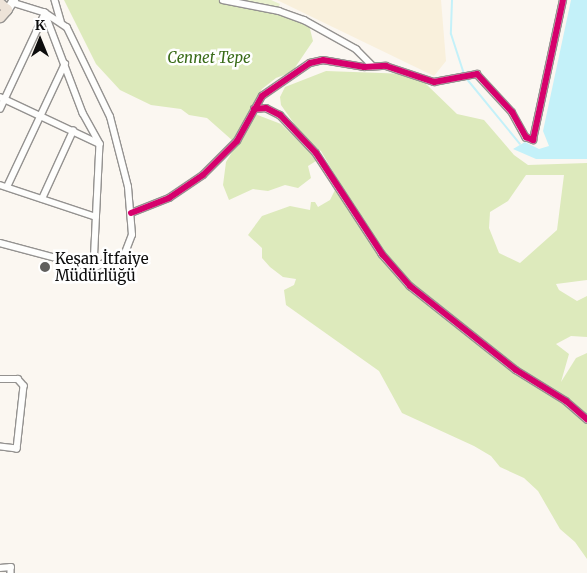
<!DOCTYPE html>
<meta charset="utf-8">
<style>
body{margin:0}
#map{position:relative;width:587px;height:573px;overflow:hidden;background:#fbf7f1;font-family:Merriweather,serif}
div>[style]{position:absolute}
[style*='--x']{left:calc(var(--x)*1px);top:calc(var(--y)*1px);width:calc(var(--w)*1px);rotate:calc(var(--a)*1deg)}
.farmland>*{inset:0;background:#f9f0dc}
.green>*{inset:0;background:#eaf2cf}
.forest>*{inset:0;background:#ddeabc}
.water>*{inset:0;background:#c4f1f9}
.stream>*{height:2px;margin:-1px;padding:0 1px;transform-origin:1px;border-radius:1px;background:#c4f1f9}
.roads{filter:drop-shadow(1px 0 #949290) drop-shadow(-1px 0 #949290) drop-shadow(0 1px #949290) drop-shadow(0 -1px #949290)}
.minor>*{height:5.5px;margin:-2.75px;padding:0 2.75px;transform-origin:2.75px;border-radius:2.75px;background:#fefefd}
.tertiary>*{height:8px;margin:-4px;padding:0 4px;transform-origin:4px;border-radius:4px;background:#fefefd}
.primary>*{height:9px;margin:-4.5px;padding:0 4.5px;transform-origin:4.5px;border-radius:4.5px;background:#ede3d8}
.cycleway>*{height:6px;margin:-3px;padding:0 3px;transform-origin:3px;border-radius:3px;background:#d6006c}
.dots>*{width:14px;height:14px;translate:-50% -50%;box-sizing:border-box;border:2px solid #fff;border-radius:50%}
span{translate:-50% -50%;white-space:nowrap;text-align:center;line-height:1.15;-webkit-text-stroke:5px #fff;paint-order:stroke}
.park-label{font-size:15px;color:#396b18;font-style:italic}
.poi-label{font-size:15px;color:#0d0d0d}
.left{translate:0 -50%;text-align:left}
.north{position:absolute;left:15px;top:15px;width:50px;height:50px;-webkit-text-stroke:4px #fff;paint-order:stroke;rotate:0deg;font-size:14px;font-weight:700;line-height:20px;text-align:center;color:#0d0d0d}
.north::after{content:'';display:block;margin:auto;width:18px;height:22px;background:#0d0d0d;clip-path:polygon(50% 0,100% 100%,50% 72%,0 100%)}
</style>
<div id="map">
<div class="farmland">
<i style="clip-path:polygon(277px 0,441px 0,446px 61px,434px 76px)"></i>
</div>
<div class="green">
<i style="clip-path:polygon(235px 0,271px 0,280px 4px,278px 8px)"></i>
</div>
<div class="forest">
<i style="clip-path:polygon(64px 0,218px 0,278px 13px,309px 25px,313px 41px,292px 72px,276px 78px,262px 89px,233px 141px,207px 118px,189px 115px,181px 109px,151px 105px,120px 90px,96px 64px)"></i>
<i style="clip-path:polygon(evenodd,326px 71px,408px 74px,425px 83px,457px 114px,484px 120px,514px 155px,528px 165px,587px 163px,587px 280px,556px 284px,559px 290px,577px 301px,587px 296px,587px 337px,571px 336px,556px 344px,569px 354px,561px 382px,576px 358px,587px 353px,587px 559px,575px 542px,560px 529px,538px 491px,524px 478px,500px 467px,491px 456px,474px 446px,402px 413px,379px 371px,286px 305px,284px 290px,294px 285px,296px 279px,283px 277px,270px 267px,262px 258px,262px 248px,248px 235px,262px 216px,290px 206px,310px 210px,311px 202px,315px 202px,318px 207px,330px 200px,339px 182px,321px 151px,305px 139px,281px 105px,280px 97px,285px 87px,326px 71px,526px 175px,564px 175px,557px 230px,520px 263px,499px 253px,489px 228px,490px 212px,508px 201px,526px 175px)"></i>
<i style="clip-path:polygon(255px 114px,281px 124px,315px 157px,316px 161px,308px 166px,311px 178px,298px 188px,285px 185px,268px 191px,253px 189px,229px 200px,223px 185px,226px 162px)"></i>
</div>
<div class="water">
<i style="clip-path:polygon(571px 0,587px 0,587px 159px,536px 159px,513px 149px,525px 142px,539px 149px,549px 146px,543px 131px)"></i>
</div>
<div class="stream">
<i style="--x:452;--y:0;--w:34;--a:92"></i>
<i style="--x:451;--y:34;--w:42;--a:72"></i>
<i style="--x:466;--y:78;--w:85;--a:50.7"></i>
</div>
<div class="roads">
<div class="minor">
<i style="--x:55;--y:0;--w:22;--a:74"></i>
<i style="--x:223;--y:0;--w:57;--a:11.1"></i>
<i style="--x:279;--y:11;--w:27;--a:20"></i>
<i style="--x:304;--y:20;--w:60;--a:29.1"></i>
<i style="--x:356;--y:49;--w:24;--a:45"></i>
<i style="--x:45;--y:13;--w:107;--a:69.2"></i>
<i style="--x:83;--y:113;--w:35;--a:61"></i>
<i style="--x:0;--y:97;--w:110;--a:25.2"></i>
<i style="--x:100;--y:144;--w:124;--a:92.8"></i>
<i style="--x:0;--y:109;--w:106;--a:-64.9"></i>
<i style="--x:254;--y:109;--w:12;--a:-5"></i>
<i style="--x:266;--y:108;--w:16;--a:27"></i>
<i style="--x:280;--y:115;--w:52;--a:46.5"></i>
<i style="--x:316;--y:153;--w:121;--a:56.8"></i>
<i style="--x:382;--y:254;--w:43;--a:48.8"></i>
<i style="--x:410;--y:286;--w:135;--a:38.4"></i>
<i style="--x:516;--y:370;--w:59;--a:31.8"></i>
<i style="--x:566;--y:401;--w:28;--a:41"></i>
<i style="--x:0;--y:185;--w:101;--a:18.4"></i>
<i style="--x:7;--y:187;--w:136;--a:-64.8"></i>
<i style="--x:42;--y:199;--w:75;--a:-65.5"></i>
<i style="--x:131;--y:213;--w:41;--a:-21.5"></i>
<i style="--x:169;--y:198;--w:41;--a:-34.1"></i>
<i style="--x:203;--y:175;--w:48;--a:-45"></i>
<i style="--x:237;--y:141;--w:51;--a:-60.9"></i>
<i style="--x:262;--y:96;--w:58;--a:-34.5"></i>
<i style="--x:310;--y:63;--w:13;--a:-13"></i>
<i style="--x:323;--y:60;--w:42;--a:9.7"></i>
<i style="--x:364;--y:67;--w:22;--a:-3"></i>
<i style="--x:386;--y:66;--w:51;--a:18.4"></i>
<i style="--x:434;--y:82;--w:44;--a:-10.5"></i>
<i style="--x:477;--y:74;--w:52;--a:47.4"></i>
<i style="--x:512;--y:112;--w:29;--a:61"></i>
<i style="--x:526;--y:137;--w:8;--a:23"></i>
<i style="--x:533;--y:140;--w:143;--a:-77.9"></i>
<i style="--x:0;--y:243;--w:97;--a:14.9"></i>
<i style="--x:94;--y:268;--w:34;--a:-26"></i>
<i style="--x:125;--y:253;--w:19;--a:-69"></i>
<i style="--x:132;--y:235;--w:48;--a:-94.8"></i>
<i style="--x:128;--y:187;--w:72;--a:-104.4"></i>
<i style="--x:110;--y:117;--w:99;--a:-115.8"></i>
<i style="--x:67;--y:28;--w:27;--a:-146"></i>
<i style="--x:45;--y:13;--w:34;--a:-163"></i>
<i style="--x:0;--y:379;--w:18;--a:0"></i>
<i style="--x:18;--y:379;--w:9;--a:49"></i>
<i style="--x:24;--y:386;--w:63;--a:96.3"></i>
<i style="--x:17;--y:449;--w:17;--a:-173"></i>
<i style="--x:0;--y:568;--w:11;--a:-5"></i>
<i style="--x:11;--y:567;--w:6;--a:90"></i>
</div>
<div class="tertiary">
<i style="--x:7;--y:11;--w:13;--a:-58"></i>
</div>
<div class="primary">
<i style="--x:0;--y:3;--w:9;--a:41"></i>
<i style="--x:7;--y:9;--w:11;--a:131"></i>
</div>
</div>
<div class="cycleway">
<i style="--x:254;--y:109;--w:12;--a:-5"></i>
<i style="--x:266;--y:108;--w:16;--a:27"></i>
<i style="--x:280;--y:115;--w:52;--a:46.5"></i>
<i style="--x:316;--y:153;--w:121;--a:56.8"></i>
<i style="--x:382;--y:254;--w:43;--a:48.8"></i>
<i style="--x:410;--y:286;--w:135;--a:38.4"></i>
<i style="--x:516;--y:370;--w:59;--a:31.8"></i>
<i style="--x:566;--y:401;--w:28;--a:41"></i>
<i style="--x:131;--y:213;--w:41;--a:-21.5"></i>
<i style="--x:169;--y:198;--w:41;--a:-34.1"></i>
<i style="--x:203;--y:175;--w:48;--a:-45"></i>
<i style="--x:237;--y:141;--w:51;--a:-60.9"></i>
<i style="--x:262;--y:96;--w:58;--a:-34.5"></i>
<i style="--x:310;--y:63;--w:13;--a:-13"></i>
<i style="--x:323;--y:60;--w:42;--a:9.7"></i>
<i style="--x:364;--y:67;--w:22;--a:-3"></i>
<i style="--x:386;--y:66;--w:51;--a:18.4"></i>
<i style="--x:434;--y:82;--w:44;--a:-10.5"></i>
<i style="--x:477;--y:74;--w:52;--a:47.4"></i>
<i style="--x:512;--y:112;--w:29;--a:61"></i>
<i style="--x:526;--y:137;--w:8;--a:23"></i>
<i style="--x:533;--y:140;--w:143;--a:-77.9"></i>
</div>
<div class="dots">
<i style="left:45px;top:267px;background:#605f5d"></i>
</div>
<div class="park-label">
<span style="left:209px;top:58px">Cennet Tepe</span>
</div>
<div class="poi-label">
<span class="left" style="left:55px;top:267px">Keşan İtfaiye<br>Müdürlüğü</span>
</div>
<div class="north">K</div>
</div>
